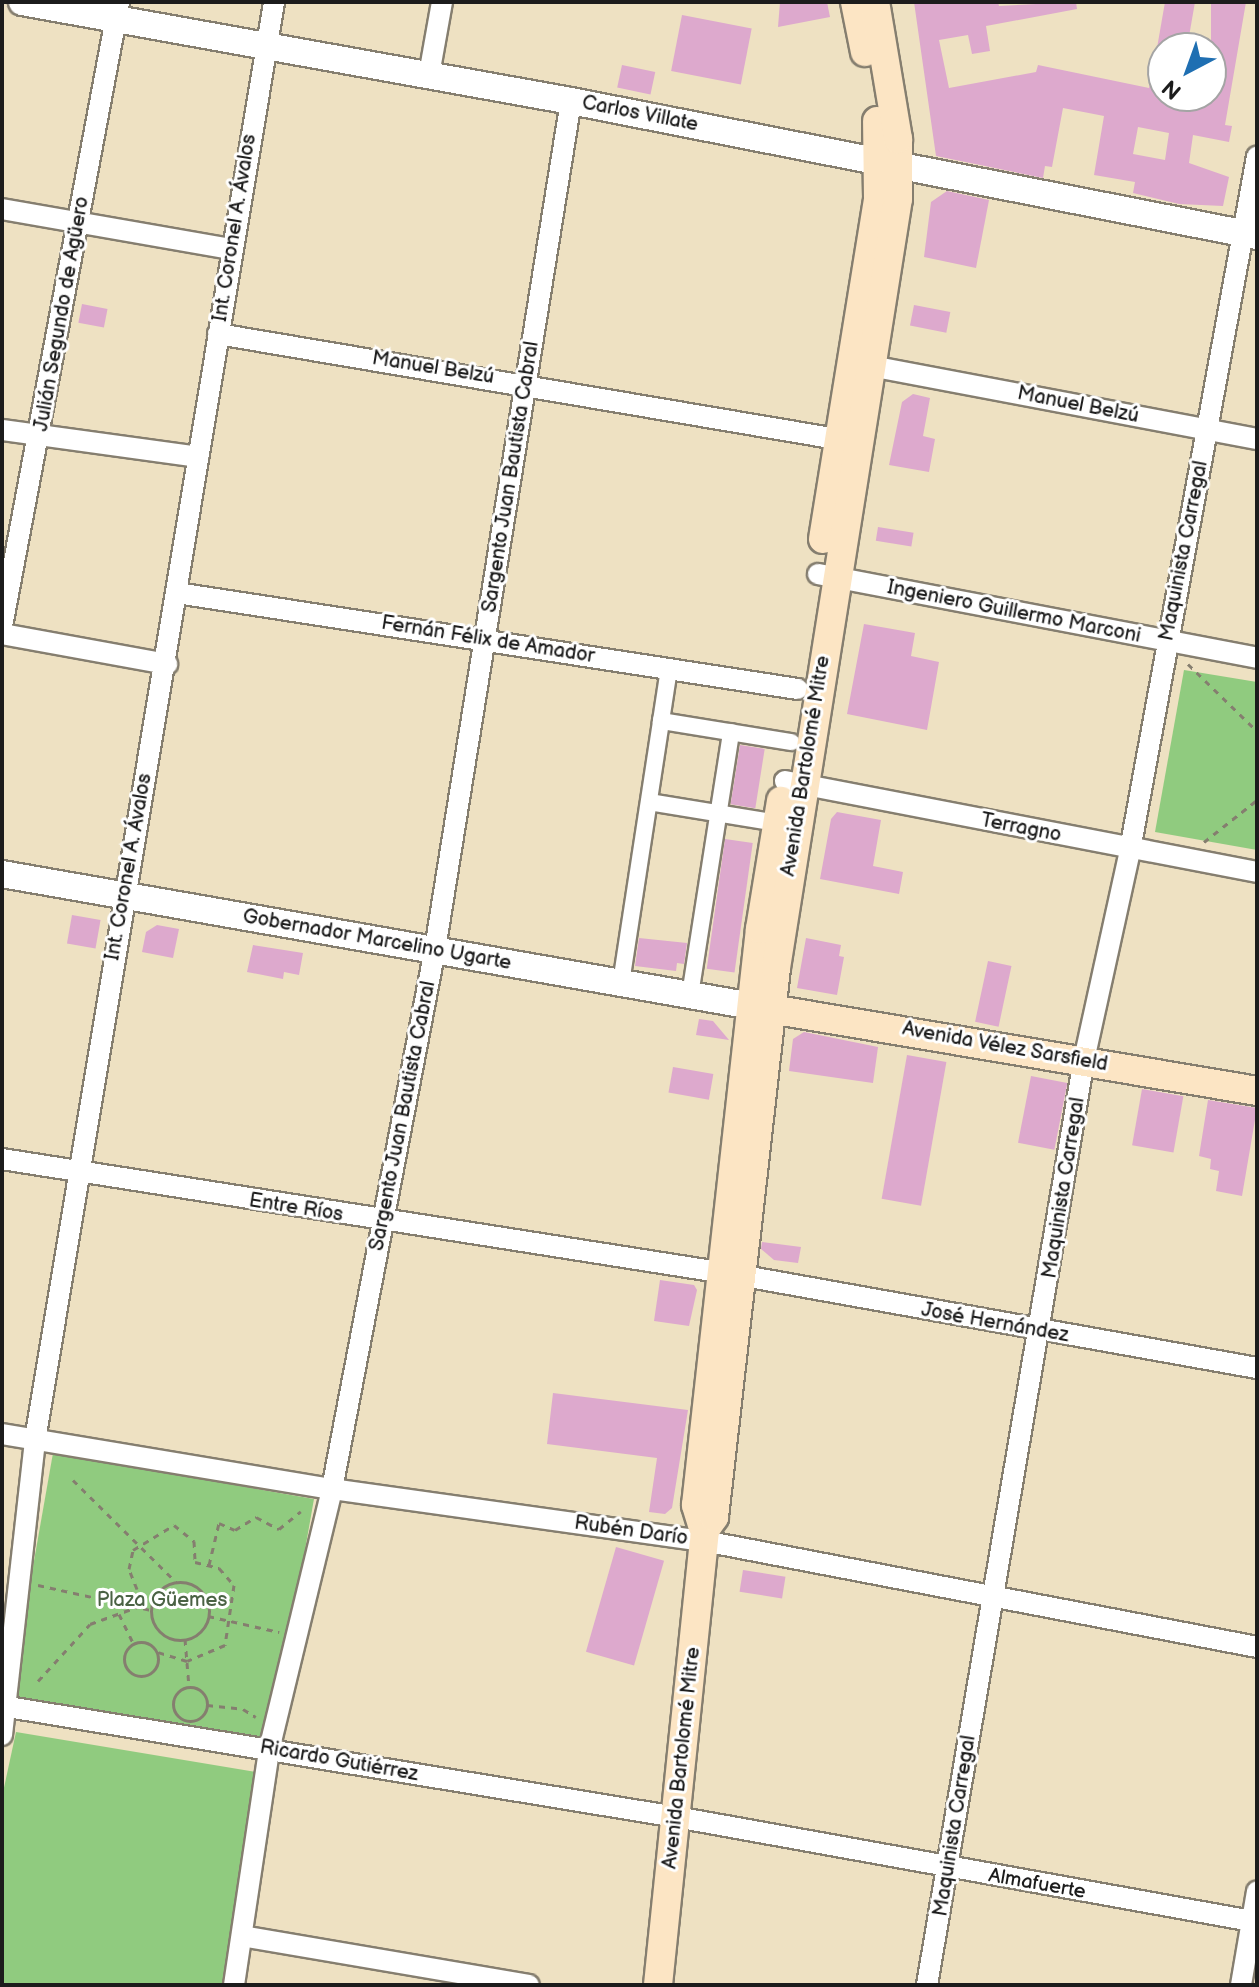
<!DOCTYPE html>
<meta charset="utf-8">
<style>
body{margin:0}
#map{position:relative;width:1259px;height:1987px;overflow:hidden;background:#eee1c2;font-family:"Balsamiq Sans",sans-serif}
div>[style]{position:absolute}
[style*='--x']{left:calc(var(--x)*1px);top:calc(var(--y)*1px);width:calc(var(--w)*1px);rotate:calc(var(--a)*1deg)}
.green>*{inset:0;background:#90cb7f;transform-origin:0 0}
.building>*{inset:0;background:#dda9cd;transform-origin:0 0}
.path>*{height:3px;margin-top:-1.5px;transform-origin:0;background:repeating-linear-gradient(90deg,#857e6f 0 6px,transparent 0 12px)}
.path>.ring{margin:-1.5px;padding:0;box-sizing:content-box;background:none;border:3px solid #857e6f;border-radius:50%}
.roads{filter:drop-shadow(2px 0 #857e6f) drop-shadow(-2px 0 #857e6f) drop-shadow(0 2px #857e6f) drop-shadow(0 -2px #857e6f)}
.pedestrian>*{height:16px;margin:-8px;padding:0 8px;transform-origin:8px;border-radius:8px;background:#fff}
.minor>*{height:20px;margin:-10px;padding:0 10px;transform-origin:10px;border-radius:10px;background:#fff}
.tertiary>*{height:26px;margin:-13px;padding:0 13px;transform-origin:13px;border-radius:13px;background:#fff}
.secondary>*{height:28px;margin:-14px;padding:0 14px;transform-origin:14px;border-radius:14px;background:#fce5c4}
span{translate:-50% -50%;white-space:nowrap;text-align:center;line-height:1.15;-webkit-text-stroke:6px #fff;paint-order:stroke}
.street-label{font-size:20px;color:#1c1c1c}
.park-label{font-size:20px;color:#4a6244}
.frame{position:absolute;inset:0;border:4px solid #1c1c1c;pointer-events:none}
.north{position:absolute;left:1147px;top:32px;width:80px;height:80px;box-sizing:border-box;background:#fff;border:2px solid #a4a4a4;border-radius:50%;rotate:221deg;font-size:22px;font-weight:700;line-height:32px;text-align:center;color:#1c1c1c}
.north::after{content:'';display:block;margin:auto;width:28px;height:36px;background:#1f6fb2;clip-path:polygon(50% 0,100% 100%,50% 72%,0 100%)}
</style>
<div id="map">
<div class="green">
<i style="clip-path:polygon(1184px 670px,1257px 682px,1257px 850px,1155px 832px)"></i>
<i style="left:53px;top:1453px;width:265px;height:251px;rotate:10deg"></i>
<i style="clip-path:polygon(16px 1732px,262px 1773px,226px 1985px,2px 1985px,2px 1797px)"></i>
</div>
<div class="building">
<i style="clip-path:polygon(780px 2px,827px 2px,830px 17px,778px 27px)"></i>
<i style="clip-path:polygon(evenodd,914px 2px,998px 2px,999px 6px,1076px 2px,1077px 9px,986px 26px,990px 51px,972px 54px,968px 35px,939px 40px,949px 88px,1036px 72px,1038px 65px,1149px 88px,1156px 53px,1163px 54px,1163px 96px,1211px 96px,1211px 2px,1246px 2px,1225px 125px,1232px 126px,1229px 142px,1193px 135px,1189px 163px,1229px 177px,1223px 206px,1179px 204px,1133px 193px,1135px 182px,1094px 175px,1104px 116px,1063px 108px,1052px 167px,1045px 166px,1043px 178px,936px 156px,914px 2px,1138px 127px,1169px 133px,1165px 160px,1133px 154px,1138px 127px)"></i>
<i style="clip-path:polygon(1165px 2px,1195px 2px,1187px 48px,1157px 48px)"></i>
<i style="left:682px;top:15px;width:71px;height:57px;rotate:11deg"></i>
<i style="left:622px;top:65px;width:34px;height:23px;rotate:12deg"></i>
<i style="clip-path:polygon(947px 191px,989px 200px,976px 268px,924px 257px,931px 202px)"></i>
<i style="left:82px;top:304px;width:26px;height:19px;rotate:11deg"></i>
<i style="left:914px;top:305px;width:37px;height:21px;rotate:11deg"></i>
<i style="clip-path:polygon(913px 394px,930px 398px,923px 436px,935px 439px,929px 472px,889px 465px,902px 402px)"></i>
<i style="left:878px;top:527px;width:36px;height:14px;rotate:9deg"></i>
<i style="clip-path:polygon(864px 624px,915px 633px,911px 656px,939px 662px,927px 730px,847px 714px)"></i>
<i style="left:740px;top:745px;width:25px;height:60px;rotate:9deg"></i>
<i style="clip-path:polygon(837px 812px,881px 820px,873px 866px,903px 872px,899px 894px,820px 879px,831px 819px)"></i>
<i style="left:725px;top:839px;width:28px;height:131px;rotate:8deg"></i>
<i style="left:72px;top:915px;width:29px;height:29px;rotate:10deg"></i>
<i style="clip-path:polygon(157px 925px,179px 929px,173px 958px,142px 952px,146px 932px)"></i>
<i style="clip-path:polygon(639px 938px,687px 943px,684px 964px,677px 963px,676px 971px,635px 966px)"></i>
<i style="clip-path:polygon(806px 938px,841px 945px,839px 956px,844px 957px,837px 995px,797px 988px)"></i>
<i style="clip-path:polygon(253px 945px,303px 953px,299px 975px,284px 972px,283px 979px,247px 972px)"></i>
<i style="left:988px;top:961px;width:24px;height:62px;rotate:12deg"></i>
<i style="clip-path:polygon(699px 1019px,713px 1021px,729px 1040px,696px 1035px)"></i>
<i style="clip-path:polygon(804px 1032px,878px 1047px,873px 1083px,789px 1071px,793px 1039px)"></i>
<i style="left:907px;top:1055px;width:40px;height:146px;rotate:10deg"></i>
<i style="left:673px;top:1067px;width:41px;height:26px;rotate:10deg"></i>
<i style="left:1031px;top:1076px;width:37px;height:68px;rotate:11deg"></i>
<i style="left:1142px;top:1089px;width:42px;height:57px;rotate:10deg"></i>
<i style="clip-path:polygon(1208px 1100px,1257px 1108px,1242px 1196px,1216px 1191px,1219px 1171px,1210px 1169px,1211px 1159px,1199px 1156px)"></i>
<i style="clip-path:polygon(762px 1242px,801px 1247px,798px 1263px,774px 1260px,761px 1249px)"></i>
<i style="clip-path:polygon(660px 1280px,694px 1285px,697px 1290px,689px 1326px,654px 1321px)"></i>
<i style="clip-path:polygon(553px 1393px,688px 1410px,672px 1508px,665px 1514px,649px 1512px,657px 1458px,547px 1444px)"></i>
<i style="left:616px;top:1547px;width:50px;height:109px;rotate:16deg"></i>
<i style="left:743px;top:1570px;width:43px;height:22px;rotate:9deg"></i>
</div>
<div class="path">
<i style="--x:1188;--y:664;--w:96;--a:44.2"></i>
<i style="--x:1204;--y:842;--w:68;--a:-38.4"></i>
<i style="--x:73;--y:1480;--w:145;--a:44.7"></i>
<i style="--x:209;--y:1565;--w:43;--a:-76.6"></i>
<i style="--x:219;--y:1523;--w:17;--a:24"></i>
<i style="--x:235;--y:1530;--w:25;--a:-32"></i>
<i style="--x:256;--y:1517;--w:26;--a:28"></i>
<i style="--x:279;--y:1529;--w:28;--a:-39"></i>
<i class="ring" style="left:151px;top:1582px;width:55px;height:55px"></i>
<i style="--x:38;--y:1585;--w:116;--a:12.5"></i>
<i style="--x:118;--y:1603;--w:24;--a:-36"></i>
<i style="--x:137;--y:1589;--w:22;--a:-112"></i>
<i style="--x:129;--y:1569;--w:19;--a:-78"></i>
<i style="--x:133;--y:1550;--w:48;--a:-31.4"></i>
<i style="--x:174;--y:1525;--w:26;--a:39"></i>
<i style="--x:194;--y:1541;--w:21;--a:87"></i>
<i style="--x:195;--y:1562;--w:25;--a:14"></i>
<i style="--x:219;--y:1568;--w:23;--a:49"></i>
<i style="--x:234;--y:1585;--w:61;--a:98.5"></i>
<i style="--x:225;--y:1645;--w:41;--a:157.2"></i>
<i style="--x:187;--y:1661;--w:31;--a:-163"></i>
<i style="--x:119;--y:1614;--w:32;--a:64"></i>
<i style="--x:208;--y:1616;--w:73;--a:12.7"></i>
<i style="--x:185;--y:1639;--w:48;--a:85.2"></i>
<i class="ring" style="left:124px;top:1642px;width:31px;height:31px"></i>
<i style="--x:38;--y:1681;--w:77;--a:-47.6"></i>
<i style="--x:90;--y:1624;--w:50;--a:-19.9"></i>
<i class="ring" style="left:173px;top:1687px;width:31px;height:31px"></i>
<i style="--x:207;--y:1705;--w:36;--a:6"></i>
<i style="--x:243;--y:1709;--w:15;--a:32"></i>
</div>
<div class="roads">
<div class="pedestrian">
<i style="--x:661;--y:721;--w:53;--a:-81.3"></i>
<i style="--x:649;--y:802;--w:130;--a:9.3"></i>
<i style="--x:621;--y:983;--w:265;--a:-81.3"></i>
<i style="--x:661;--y:721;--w:132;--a:9.2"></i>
<i style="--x:690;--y:995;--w:266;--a:-81.1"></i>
</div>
<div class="minor">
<i style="--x:429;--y:75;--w:74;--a:-79.9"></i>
<i style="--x:2;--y:209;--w:233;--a:9.9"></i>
<i style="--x:218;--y:334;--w:628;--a:9.63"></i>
<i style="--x:860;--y:364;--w:404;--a:10.7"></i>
<i style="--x:2;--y:430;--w:198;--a:7.8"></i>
<i style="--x:818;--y:574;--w:447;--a:10.8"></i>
<i style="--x:177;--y:593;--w:628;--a:8.79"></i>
<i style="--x:2;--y:626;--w:635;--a:-79.38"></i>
<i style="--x:2;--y:634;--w:168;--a:10.3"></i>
<i style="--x:785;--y:781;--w:481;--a:10.9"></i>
<i style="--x:2;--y:1159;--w:751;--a:8.96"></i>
<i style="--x:744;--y:1276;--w:521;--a:10.17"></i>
<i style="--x:2;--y:1434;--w:335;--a:9.5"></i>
<i style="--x:332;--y:1489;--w:376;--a:8"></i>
<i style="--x:704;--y:1541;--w:563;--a:10.85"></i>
<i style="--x:2;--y:1706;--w:683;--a:9.35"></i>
<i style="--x:676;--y:1817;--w:590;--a:10.24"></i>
<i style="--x:2;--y:1735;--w:297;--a:-83.6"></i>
<i style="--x:35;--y:1440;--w:1458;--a:-80.56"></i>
<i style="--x:242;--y:1936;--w:291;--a:9.7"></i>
<i style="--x:234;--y:1985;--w:238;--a:-81.5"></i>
<i style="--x:269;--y:1750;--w:268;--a:-76.4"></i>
<i style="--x:332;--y:1489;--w:550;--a:-79.2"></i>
<i style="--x:435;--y:949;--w:859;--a:-80.89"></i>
<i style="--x:927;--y:1985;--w:938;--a:-80.37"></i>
<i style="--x:1084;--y:1060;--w:215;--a:-77.6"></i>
<i style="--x:1130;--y:850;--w:705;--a:-79.62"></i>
<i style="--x:1241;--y:1985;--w:95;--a:-80.3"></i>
</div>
<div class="tertiary">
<i style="--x:22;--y:2;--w:558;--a:10.22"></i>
<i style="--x:571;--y:101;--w:699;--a:11.13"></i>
<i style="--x:2;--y:874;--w:762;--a:9.98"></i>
</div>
<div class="secondary">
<i style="--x:855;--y:2;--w:51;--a:78.7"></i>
<i style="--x:823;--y:539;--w:345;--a:-80.8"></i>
<i style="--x:878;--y:198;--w:77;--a:-90.7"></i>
<i style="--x:753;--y:1006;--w:511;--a:9.57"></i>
<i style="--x:702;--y:1525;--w:21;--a:-107"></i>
<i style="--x:696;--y:1505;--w:580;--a:-83.66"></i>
<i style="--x:760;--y:929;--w:130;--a:-80.7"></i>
<i style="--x:658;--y:1985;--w:457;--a:-84.1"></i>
<i style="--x:705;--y:1530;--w:16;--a:-55"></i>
<i style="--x:714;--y:1517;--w:552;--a:-83.56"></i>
<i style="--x:776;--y:968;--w:779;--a:-80.99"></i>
<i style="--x:898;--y:199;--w:60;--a:-90"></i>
<i style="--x:898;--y:139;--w:139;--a:-99.5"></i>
</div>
</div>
<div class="street-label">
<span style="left:640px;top:114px;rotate:11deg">Carlos Villate</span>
<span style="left:235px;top:228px;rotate:-81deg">Int. Coronel A. Ávalos</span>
<span style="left:62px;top:314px;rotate:-80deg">Julián Segundo de Agüero</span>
<span style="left:433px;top:368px;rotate:9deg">Manuel Belzú</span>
<span style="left:1078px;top:405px;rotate:11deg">Manuel Belzú</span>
<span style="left:511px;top:477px;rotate:-81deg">Sargento Juan Bautista Cabral</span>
<span style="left:1184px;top:551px;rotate:-79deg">Maquinista Carregal</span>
<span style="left:1014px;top:612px;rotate:11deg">Ingeniero Guillermo Marconi</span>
<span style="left:488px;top:640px;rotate:9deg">Fernán Félix de Amador</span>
<span style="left:806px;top:766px;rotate:-81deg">Avenida Bartolomé Mitre</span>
<span style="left:1021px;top:828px;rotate:11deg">Terragno</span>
<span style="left:129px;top:867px;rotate:-80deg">Int. Coronel A. Ávalos</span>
<span style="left:377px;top:940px;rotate:10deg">Gobernador Marcelino Ugarte</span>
<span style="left:1005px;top:1047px;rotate:10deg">Avenida Vélez Sarsfield</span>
<span style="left:403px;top:1116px;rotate:-79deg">Sargento Juan Bautista Cabral</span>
<span style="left:1064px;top:1188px;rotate:-81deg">Maquinista Carregal</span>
<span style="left:296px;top:1208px;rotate:9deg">Entre Ríos</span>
<span style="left:995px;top:1323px;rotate:10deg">José Hernández</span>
<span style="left:631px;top:1531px;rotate:8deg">Rubén Darío</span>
<span style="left:682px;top:1758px;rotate:-84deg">Avenida Bartolomé Mitre</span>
<span style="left:339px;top:1761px;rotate:10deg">Ricardo Gutiérrez</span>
<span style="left:955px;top:1826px;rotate:-81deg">Maquinista Carregal</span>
<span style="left:1037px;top:1884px;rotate:10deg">Almafuerte</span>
</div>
<div class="park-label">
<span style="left:162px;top:1600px">Plaza Güemes</span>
</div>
<div class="frame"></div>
<div class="north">N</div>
</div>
